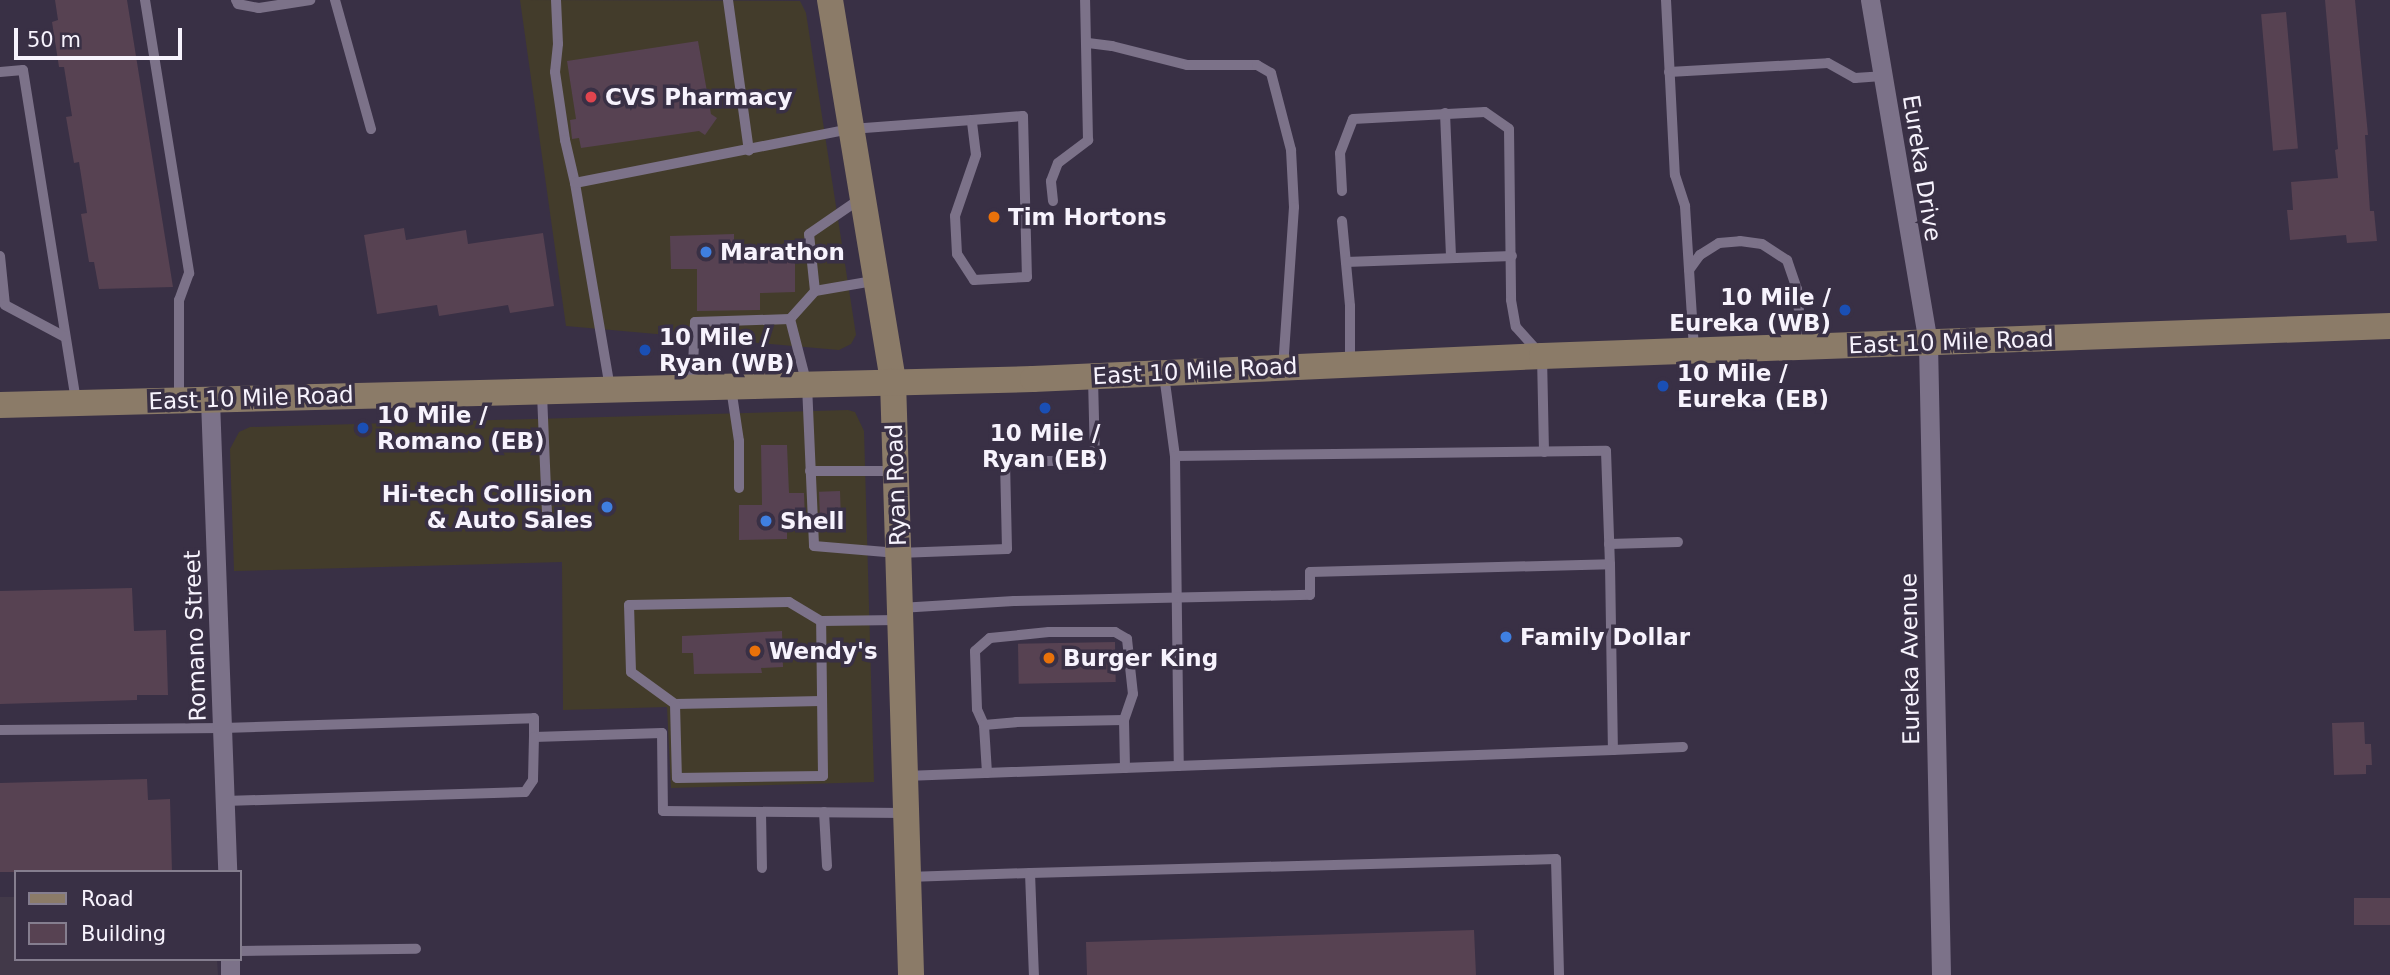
<!DOCTYPE html>
<style>
body{margin:0}
#map{position:relative;width:2390px;height:975px;overflow:hidden;background:#393045;font-family:"DejaVu Sans",sans-serif}
div>[style]{position:absolute}
[style*='--x']{left:calc(var(--x)*1px);top:calc(var(--y)*1px);width:calc(var(--w)*1px);rotate:calc(var(--a)*1deg)}
.commercial>*{inset:0;background:#433c2b}
.education>*{inset:0;background:#423949}
.building>*{inset:0;background:#574252;transform-origin:0 0}
.lane>*{height:10px;margin:-5px;padding:0 5px;transform-origin:5px;border-radius:5px;background:#7c7289}
.street>*{height:19px;margin:-9.5px;padding:0 9.5px;transform-origin:9.5px;border-radius:9.5px;background:#7c7289}
.secondary>*{height:26px;margin:-13px;padding:0 13px;transform-origin:13px;border-radius:13px;background:#8b7b68}
.dots>*{width:19px;height:19px;translate:-50% -50%;box-sizing:border-box;border:4px solid #393045;border-radius:50%}
span{translate:-50% -50%;white-space:nowrap;text-align:center;line-height:1.15;-webkit-text-stroke:7px #393045;paint-order:stroke}
.poi-label{font-size:23px;color:#f7f3fd;font-weight:700}
.left{translate:0 -50%;text-align:left}
.right{translate:-100% -50%;text-align:right}
.street-label{font-size:23px;color:#f7f3fd}
.legend{position:absolute;left:14px;top:870px;width:228px;height:91px;box-sizing:border-box;background:#393045;border:2px solid #857e8f;margin:0;padding:9px 12px;list-style:none;font-size:21px;color:#f7f3fd}
.legend li{display:flex;align-items:center;gap:14px;height:35px}
.legend b{width:35px;border:2px solid #857e8f}
.scale{position:absolute;left:14px;top:28px;width:168px;height:32px;box-sizing:border-box;border:4px solid #f7f3fd;border-top:0;padding-left:9px;font-size:21px;line-height:24px;white-space:nowrap;color:#f7f3fd;-webkit-text-stroke:5px #393045;paint-order:stroke}
</style>
<div id="map">
<div class="commercial">
<i style="clip-path:polygon(520px 0,800px 1px,806px 13px,856px 335px,851px 344px,839px 350px,566px 326px)"></i>
<i style="clip-path:polygon(848px 410px,855px 412px,864px 431px,874px 782px,671px 788px,667px 707px,563px 710px,562px 562px,234px 571px,230px 449px,239px 432px,250px 427px)"></i>
</div>
<div class="education">
<i style="clip-path:polygon(0 897px,16px 897px,16px 959px,217px 959px,218px 975px,0 975px)"></i>
</div>
<div class="building">
<i style="clip-path:polygon(55px 0,127px 0,173px 287px,99px 289px,94px 262px,89px 262px,81px 214px,87px 213px,79px 162px,74px 163px,66px 117px,72px 116px,64px 67px,59px 67px,52px 22px,58px 20px)"></i>
<i style="clip-path:polygon(2325px 0,2355px 0,2368px 135px,2365px 135px,2370px 211px,2374px 211px,2377px 241px,2347px 243px,2346px 235px,2290px 240px,2287px 210px,2293px 210px,2291px 182px,2338px 178px,2335px 150px,2338px 149px)"></i>
<i style="left:2286px;top:12px;width:137px;height:25px;rotate:85deg"></i>
<i style="clip-path:polygon(698px 41px,711px 114px,717px 118px,705px 135px,699px 131px,581px 148px,579px 138px,572px 139px,570px 120px,576px 119px,567px 61px)"></i>
<i style="clip-path:polygon(404px 228px,406px 240px,466px 230px,468px 244px,543px 233px,554px 306px,510px 313px,508px 305px,439px 316px,437px 305px,377px 314px,364px 235px)"></i>
<i style="clip-path:polygon(734px 234px,734px 256px,795px 255px,795px 292px,760px 293px,760px 310px,697px 311px,697px 269px,671px 269px,670px 236px)"></i>
<i style="clip-path:polygon(761px 445px,787px 445px,789px 493px,804px 493px,805px 520px,787px 521px,787px 539px,739px 540px,739px 505px,762px 505px)"></i>
<i style="left:840px;top:491px;width:27px;height:21px;rotate:88deg"></i>
<i style="clip-path:polygon(132px 588px,134px 631px,166px 630px,168px 695px,137px 695px,137px 700px,0 704px,0 591px)"></i>
<i style="clip-path:polygon(782px 631px,783px 667px,761px 668px,762px 673px,694px 674px,693px 653px,682px 653px,682px 636px)"></i>
<i style="left:1115px;top:642px;width:40px;height:97px;rotate:89deg"></i>
<i style="clip-path:polygon(2364px 722px,2365px 744px,2371px 744px,2372px 765px,2366px 765px,2366px 774px,2334px 775px,2332px 723px)"></i>
<i style="clip-path:polygon(147px 779px,148px 800px,170px 799px,172px 872px,0 872px,0 783px)"></i>
<i style="left:2390px;top:898px;width:27px;height:36px;rotate:90deg"></i>
<i style="clip-path:polygon(1474px 930px,1476px 975px,1087px 975px,1086px 942px)"></i>
</div>
<div class="lane">
<i style="--x:145;--y:0;--w:277;--a:80.8"></i>
<i style="--x:189;--y:273;--w:29;--a:110"></i>
<i style="--x:179;--y:300;--w:100;--a:90"></i>
<i style="--x:236;--y:0;--w:4;--a:63"></i>
<i style="--x:238;--y:4;--w:21;--a:11"></i>
<i style="--x:259;--y:8;--w:52;--a:-8.9"></i>
<i style="--x:335;--y:0;--w:134;--a:74.4"></i>
<i style="--x:556;--y:0;--w:44;--a:87.4"></i>
<i style="--x:558;--y:44;--w:28;--a:96"></i>
<i style="--x:555;--y:72;--w:69;--a:81.6"></i>
<i style="--x:565;--y:140;--w:44;--a:76.9"></i>
<i style="--x:728;--y:0;--w:152;--a:82.1"></i>
<i style="--x:1666;--y:0;--w:175;--a:87.1"></i>
<i style="--x:1675;--y:175;--w:33;--a:72"></i>
<i style="--x:1685;--y:206;--w:145;--a:86.4"></i>
<i style="--x:1088;--y:43;--w:24;--a:7"></i>
<i style="--x:1112;--y:46;--w:77;--a:14.2"></i>
<i style="--x:1187;--y:65;--w:70;--a:0"></i>
<i style="--x:1257;--y:65;--w:16;--a:30"></i>
<i style="--x:1271;--y:73;--w:80;--a:75.4"></i>
<i style="--x:1291;--y:150;--w:57;--a:87"></i>
<i style="--x:1294;--y:207;--w:160;--a:93.9"></i>
<i style="--x:0;--y:72;--w:23;--a:-5"></i>
<i style="--x:23;--y:70;--w:336;--a:80.9"></i>
<i style="--x:1669;--y:72;--w:159;--a:-3.2"></i>
<i style="--x:1828;--y:63;--w:31;--a:29"></i>
<i style="--x:1855;--y:78;--w:27;--a:-4"></i>
<i style="--x:1445;--y:113;--w:145;--a:87.6"></i>
<i style="--x:1342;--y:191;--w:38;--a:-93"></i>
<i style="--x:1340;--y:153;--w:36;--a:-69"></i>
<i style="--x:1353;--y:119;--w:132;--a:-3"></i>
<i style="--x:1485;--y:112;--w:29;--a:35"></i>
<i style="--x:1509;--y:129;--w:171;--a:89.3"></i>
<i style="--x:1511;--y:300;--w:27;--a:80"></i>
<i style="--x:1516;--y:327;--w:39;--a:48"></i>
<i style="--x:1542;--y:356;--w:96;--a:88.8"></i>
<i style="--x:1053;--y:201;--w:20;--a:-96"></i>
<i style="--x:1051;--y:181;--w:19;--a:-69"></i>
<i style="--x:1058;--y:163;--w:38;--a:-37"></i>
<i style="--x:1088;--y:140;--w:140;--a:-91.2"></i>
<i style="--x:1342;--y:221;--w:85;--a:84.6"></i>
<i style="--x:1350;--y:306;--w:57;--a:90"></i>
<i style="--x:0;--y:256;--w:49;--a:84.2"></i>
<i style="--x:5;--y:305;--w:68;--a:28.1"></i>
<i style="--x:1346;--y:262;--w:166;--a:-2.1"></i>
<i style="--x:1689;--y:270;--w:19;--a:-54"></i>
<i style="--x:1700;--y:255;--w:22;--a:-32"></i>
<i style="--x:1719;--y:243;--w:21;--a:-5"></i>
<i style="--x:1740;--y:241;--w:22;--a:8"></i>
<i style="--x:1762;--y:244;--w:30;--a:33"></i>
<i style="--x:1787;--y:260;--w:31;--a:71"></i>
<i style="--x:1797;--y:289;--w:57;--a:85"></i>
<i style="--x:815;--y:291;--w:59;--a:-9.8"></i>
<i style="--x:790;--y:319;--w:38;--a:-48"></i>
<i style="--x:815;--y:291;--w:57;--a:-96"></i>
<i style="--x:809;--y:234;--w:62;--a:-34.5"></i>
<i style="--x:1164;--y:375;--w:82;--a:82.3"></i>
<i style="--x:1175;--y:456;--w:310;--a:89.3"></i>
<i style="--x:692;--y:386;--w:64;--a:-87.3"></i>
<i style="--x:695;--y:322;--w:95;--a:-1.8"></i>
<i style="--x:790;--y:319;--w:68;--a:75.6"></i>
<i style="--x:807;--y:385;--w:161;--a:87.5"></i>
<i style="--x:814;--y:546;--w:84;--a:4.8"></i>
<i style="--x:898;--y:553;--w:109;--a:-2.1"></i>
<i style="--x:1007;--y:549;--w:87;--a:-91.3"></i>
<i style="--x:1005;--y:462;--w:90;--a:-1.3"></i>
<i style="--x:1095;--y:460;--w:83;--a:-91.4"></i>
<i style="--x:610;--y:388;--w:208;--a:-99.7"></i>
<i style="--x:575;--y:183;--w:281;--a:-11.1"></i>
<i style="--x:851;--y:129;--w:121;--a:-4.3"></i>
<i style="--x:972;--y:120;--w:51;--a:-4.5"></i>
<i style="--x:1023;--y:116;--w:161;--a:88.6"></i>
<i style="--x:1027;--y:277;--w:53;--a:176.8"></i>
<i style="--x:974;--y:280;--w:31;--a:-123"></i>
<i style="--x:957;--y:254;--w:38;--a:-93"></i>
<i style="--x:955;--y:216;--w:65;--a:-71"></i>
<i style="--x:976;--y:155;--w:35;--a:-97"></i>
<i style="--x:731;--y:388;--w:54;--a:81.4"></i>
<i style="--x:739;--y:441;--w:47;--a:90"></i>
<i style="--x:542;--y:394;--w:121;--a:87.6"></i>
<i style="--x:1175;--y:456;--w:431;--a:-0.7"></i>
<i style="--x:1606;--y:451;--w:113;--a:88"></i>
<i style="--x:810;--y:471;--w:85;--a:0"></i>
<i style="--x:1609;--y:544;--w:69;--a:-1.7"></i>
<i style="--x:900;--y:608;--w:114;--a:-3.5"></i>
<i style="--x:1014;--y:601;--w:296;--a:-1.2"></i>
<i style="--x:1310;--y:595;--w:23;--a:-90"></i>
<i style="--x:1310;--y:572;--w:300;--a:-1.5"></i>
<i style="--x:1610;--y:564;--w:186;--a:89.1"></i>
<i style="--x:1613;--y:750;--w:708;--a:177.9"></i>
<i style="--x:821;--y:701;--w:146;--a:178.8"></i>
<i style="--x:675;--y:704;--w:54;--a:-144"></i>
<i style="--x:631;--y:672;--w:67;--a:-91.7"></i>
<i style="--x:629;--y:605;--w:160;--a:-1.1"></i>
<i style="--x:789;--y:602;--w:37;--a:31"></i>
<i style="--x:821;--y:621;--w:78;--a:-0.7"></i>
<i style="--x:675;--y:704;--w:74;--a:88.5"></i>
<i style="--x:677;--y:778;--w:146;--a:-0.8"></i>
<i style="--x:823;--y:776;--w:155;--a:-90.7"></i>
<i style="--x:984;--y:725;--w:17;--a:-114"></i>
<i style="--x:977;--y:709;--w:58;--a:-92"></i>
<i style="--x:975;--y:651;--w:20;--a:-41"></i>
<i style="--x:990;--y:638;--w:59;--a:-5.8"></i>
<i style="--x:1049;--y:632;--w:66;--a:0"></i>
<i style="--x:1115;--y:632;--w:14;--a:30"></i>
<i style="--x:1127;--y:639;--w:55;--a:83.8"></i>
<i style="--x:1133;--y:694;--w:28;--a:109"></i>
<i style="--x:0;--y:730;--w:223;--a:-0.5"></i>
<i style="--x:223;--y:728;--w:311;--a:-1.8"></i>
<i style="--x:534;--y:718;--w:19;--a:90"></i>
<i style="--x:534;--y:737;--w:128;--a:-1.8"></i>
<i style="--x:662;--y:733;--w:78;--a:89.3"></i>
<i style="--x:663;--y:811;--w:241;--a:0.5"></i>
<i style="--x:1613;--y:750;--w:70;--a:-2.5"></i>
<i style="--x:987;--y:773;--w:48;--a:-93.6"></i>
<i style="--x:984;--y:725;--w:32;--a:-5"></i>
<i style="--x:1016;--y:722;--w:108;--a:-1.1"></i>
<i style="--x:1124;--y:720;--w:48;--a:88.8"></i>
<i style="--x:225;--y:801;--w:300;--a:-1.7"></i>
<i style="--x:525;--y:792;--w:14;--a:-56"></i>
<i style="--x:533;--y:780;--w:43;--a:-88.7"></i>
<i style="--x:761;--y:812;--w:56;--a:89"></i>
<i style="--x:824;--y:812;--w:54;--a:86.8"></i>
<i style="--x:1030;--y:873;--w:526;--a:-1.52"></i>
<i style="--x:1556;--y:859;--w:116;--a:88.5"></i>
<i style="--x:908;--y:877;--w:122;--a:-1.9"></i>
<i style="--x:1030;--y:873;--w:102;--a:87.8"></i>
<i style="--x:240;--y:951;--w:176;--a:-0.7"></i>
</div>
<div class="street">
<i style="--x:1870;--y:0;--w:348;--a:80.4"></i>
<i style="--x:1928;--y:343;--w:632;--a:88.82"></i>
<i style="--x:210;--y:400;--w:472;--a:87.9"></i>
<i style="--x:230;--y:959;--w:16;--a:90"></i>
</div>
<div class="secondary">
<i style="--x:830;--y:0;--w:386;--a:80.6"></i>
<i style="--x:893;--y:381;--w:594;--a:88.26"></i>
<i style="--x:0;--y:405;--w:1033;--a:-1.44"></i>
<i style="--x:1033;--y:379;--w:510;--a:-2.59"></i>
<i style="--x:1542;--y:356;--w:849;--a:-2.03"></i>
</div>
<div class="dots">
<i style="left:591px;top:97px;background:#e0444e"></i>
<i style="left:994px;top:217px;background:#e8710a"></i>
<i style="left:706px;top:252px;background:#3f7fe0"></i>
<i style="left:1845px;top:310px;background:#1a4fb4"></i>
<i style="left:645px;top:350px;background:#1a4fb4"></i>
<i style="left:1663px;top:386px;background:#1a4fb4"></i>
<i style="left:1045px;top:408px;background:#1a4fb4"></i>
<i style="left:363px;top:428px;background:#1a4fb4"></i>
<i style="left:607px;top:507px;background:#3f7fe0"></i>
<i style="left:766px;top:521px;background:#3f7fe0"></i>
<i style="left:1506px;top:637px;background:#3f7fe0"></i>
<i style="left:755px;top:651px;background:#e8710a"></i>
<i style="left:1049px;top:658px;background:#e8710a"></i>
</div>
<div class="poi-label">
<span class="left" style="left:605px;top:97px">CVS Pharmacy</span>
<span class="left" style="left:1008px;top:217px">Tim Hortons</span>
<span class="left" style="left:720px;top:252px">Marathon</span>
<span class="right" style="left:1831px;top:310px">10 Mile /<br>Eureka (WB)</span>
<span class="left" style="left:659px;top:350px">10 Mile /<br>Ryan (WB)</span>
<span class="left" style="left:1677px;top:386px">10 Mile /<br>Eureka (EB)</span>
<span class="left" style="left:377px;top:428px">10 Mile /<br>Romano (EB)</span>
<span style="left:1045px;top:446px">10 Mile /<br>Ryan (EB)</span>
<span class="right" style="left:593px;top:507px">Hi-tech Collision<br>&amp; Auto Sales</span>
<span class="left" style="left:780px;top:521px">Shell</span>
<span class="left" style="left:1520px;top:637px">Family Dollar</span>
<span class="left" style="left:769px;top:651px">Wendy's</span>
<span class="left" style="left:1063px;top:658px">Burger King</span>
</div>
<div class="street-label">
<span style="left:1922px;top:168px;rotate:81deg">Eureka Drive</span>
<span style="left:1951px;top:342px;rotate:-2deg">East 10 Mile Road</span>
<span style="left:1195px;top:371px;rotate:-3deg">East 10 Mile Road</span>
<span style="left:251px;top:398px;rotate:-2deg">East 10 Mile Road</span>
<span style="left:896px;top:485px;rotate:-92deg">Ryan Road</span>
<span style="left:195px;top:636px;rotate:-92deg">Romano Street</span>
<span style="left:1910px;top:659px;rotate:-91deg">Eureka Avenue</span>
</div>
<ul class="legend">
<li><b style="height:9px;background:#8b7b68"></b>Road</li>
<li><b style="height:19px;background:#574252"></b>Building</li>
</ul>
<div class="scale">50 m</div>
</div>
